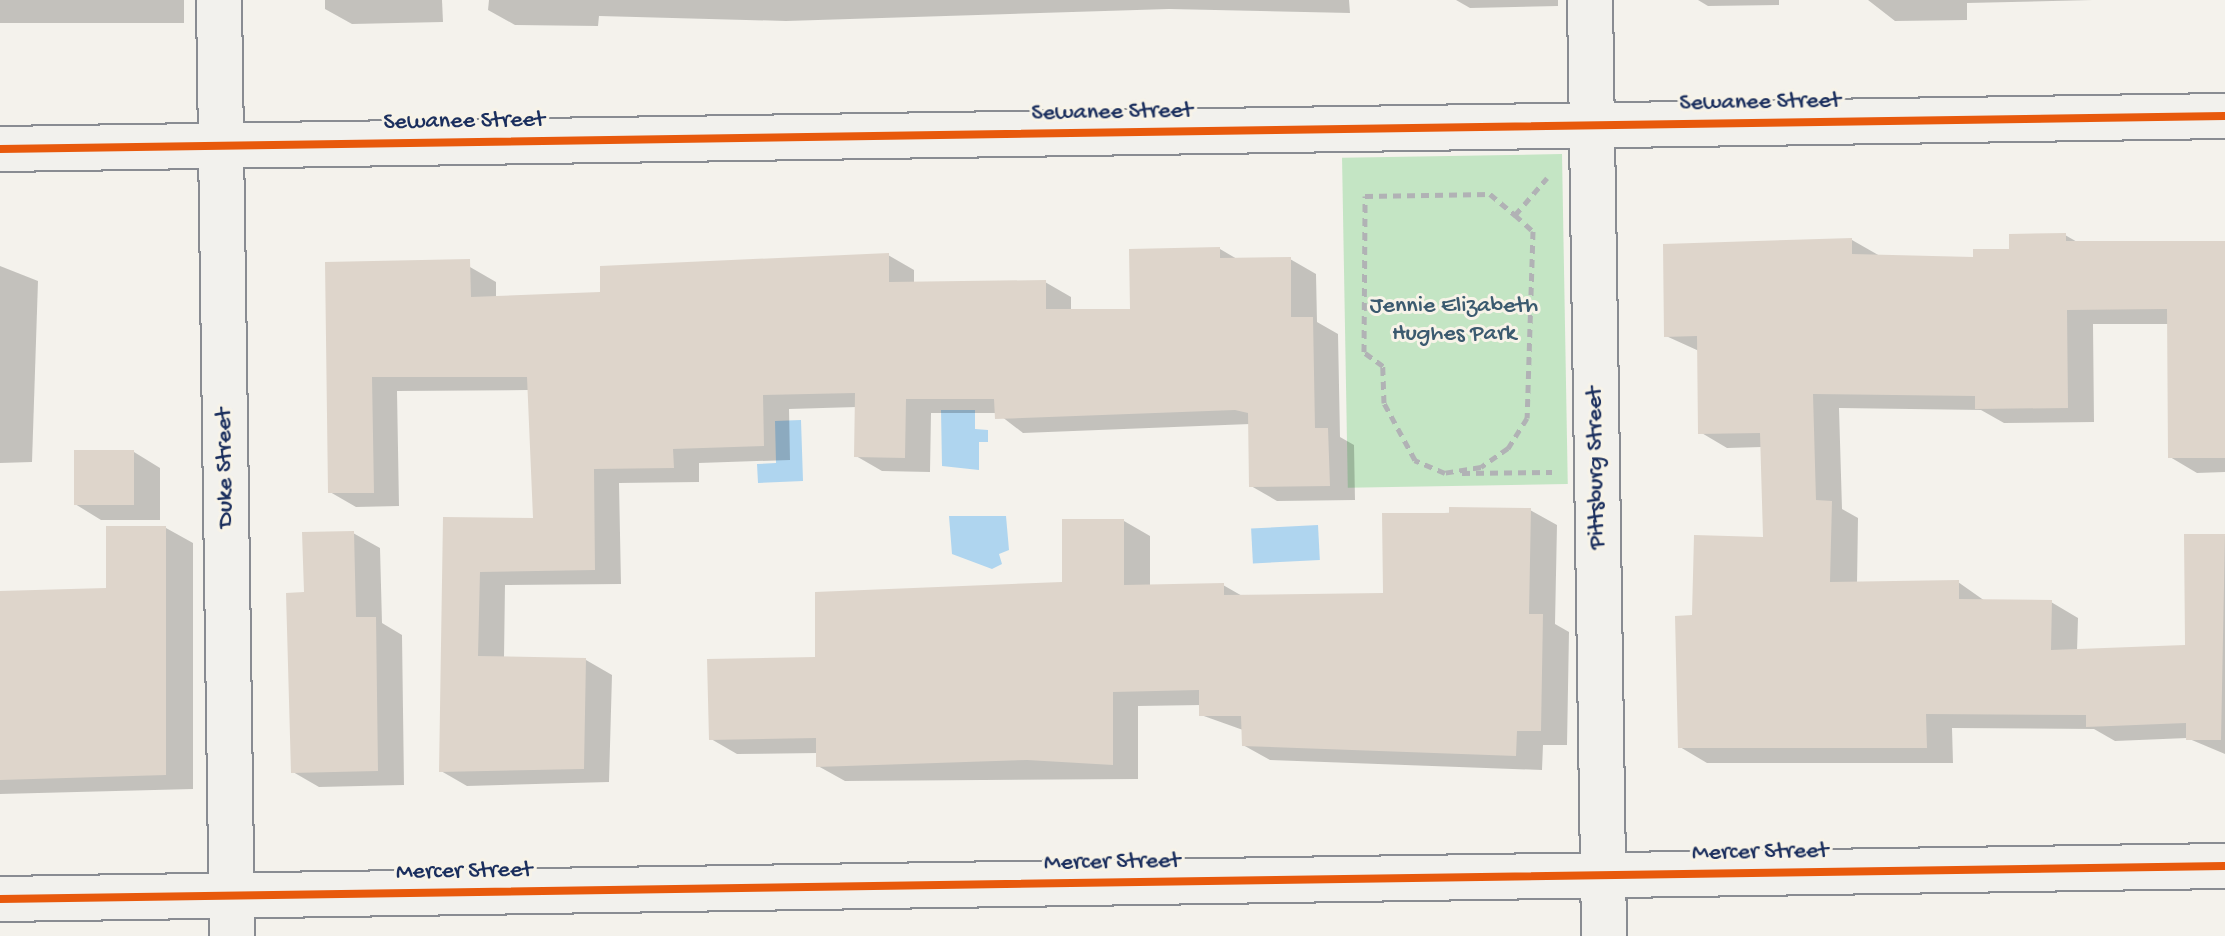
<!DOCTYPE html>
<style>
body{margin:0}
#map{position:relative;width:2225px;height:936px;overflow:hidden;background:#f4f2ec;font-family:"Gochi Hand",sans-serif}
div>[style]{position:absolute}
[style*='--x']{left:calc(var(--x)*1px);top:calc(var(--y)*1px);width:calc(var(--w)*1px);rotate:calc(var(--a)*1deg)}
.green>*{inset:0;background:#c4e5c4;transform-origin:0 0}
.water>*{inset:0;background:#afd5ef;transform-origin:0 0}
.shadow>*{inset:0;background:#0003;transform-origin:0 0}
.building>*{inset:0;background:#ded5cb;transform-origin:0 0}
.path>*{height:5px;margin-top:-2.5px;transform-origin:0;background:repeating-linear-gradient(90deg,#b1b2b5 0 8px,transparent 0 14px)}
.roads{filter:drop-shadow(2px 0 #898c92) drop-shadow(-2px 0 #898c92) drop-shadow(0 2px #898c92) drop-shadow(0 -2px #898c92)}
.minor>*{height:44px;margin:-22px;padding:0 22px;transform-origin:22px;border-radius:22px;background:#f2f1ed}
.cycleway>*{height:8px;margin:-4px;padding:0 4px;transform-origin:4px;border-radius:4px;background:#e8590c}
span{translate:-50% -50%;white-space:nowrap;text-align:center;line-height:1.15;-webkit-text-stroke:6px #f7f3e8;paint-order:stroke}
.street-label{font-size:24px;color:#1b2f5e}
.park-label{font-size:24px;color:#3b5a6f}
</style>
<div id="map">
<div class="green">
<i style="left:1562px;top:154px;width:330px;height:220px;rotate:89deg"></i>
</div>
<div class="water">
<i style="clip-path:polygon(941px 410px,975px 410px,975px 429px,988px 430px,988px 442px,979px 442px,979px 470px,942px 466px)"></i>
<i style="clip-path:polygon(801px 420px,803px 481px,758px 483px,757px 464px,776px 463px,775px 421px)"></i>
<i style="clip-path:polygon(949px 516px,1006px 516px,1009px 550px,999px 554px,1002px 564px,992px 569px,952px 554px)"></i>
<i style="left:1318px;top:525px;width:35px;height:67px;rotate:87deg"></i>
</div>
<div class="shadow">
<i style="left:0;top:0;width:184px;height:23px"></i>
<i style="clip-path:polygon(325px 0,442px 0,443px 22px,352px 24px,325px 9px)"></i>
<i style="clip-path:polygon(489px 0,1349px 0,1350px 13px,1169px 9px,786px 21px,599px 16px,598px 26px,515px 25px,488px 10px)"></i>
<i style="clip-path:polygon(1456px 0,1558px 0,1558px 6px,1470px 8px)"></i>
<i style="clip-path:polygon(1698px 0,1779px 0,1779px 5px,1708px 6px)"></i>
<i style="clip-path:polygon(1868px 0,2093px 0,1967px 3px,1967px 20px,1895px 21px)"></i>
<i style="clip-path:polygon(2065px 235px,2079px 243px,2225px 243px,2225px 472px,2197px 473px,2170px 457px,2169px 324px,2093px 324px,2094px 422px,2004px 423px,1981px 410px,1839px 408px,1842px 509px,1858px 518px,1857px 584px,1958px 582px,1985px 601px,2051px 602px,2078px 618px,2077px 651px,2187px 647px,2186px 536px,2225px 536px,2225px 754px,2187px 738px,2115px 741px,2094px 729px,1952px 728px,1953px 763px,1707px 763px,1680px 747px,1694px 617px,1765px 539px,1762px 447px,1727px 448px,1700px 432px,1699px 351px,1666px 336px,1852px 240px,1880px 256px,1975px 259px)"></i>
<i style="clip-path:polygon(1220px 249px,1237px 259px,1290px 259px,1316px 274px,1317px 322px,1338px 334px,1340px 437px,1354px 445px,1355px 500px,1277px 501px,1251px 486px,1250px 424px,1023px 433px,997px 413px,931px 413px,930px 472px,882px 471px,856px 456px,857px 407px,789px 409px,790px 460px,699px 463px,699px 482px,619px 483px,621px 584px,505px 585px,504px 658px,586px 660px,612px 675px,609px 782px,467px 786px,441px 771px,445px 519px,535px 520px,529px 390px,397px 391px,399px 506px,356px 507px,330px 492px,327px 264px,470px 267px,496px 282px,496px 298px,602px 294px,888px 255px,914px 270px,914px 284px,1045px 282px,1071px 297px,1071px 311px,1132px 311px)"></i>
<i style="clip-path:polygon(0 266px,38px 281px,32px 462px,0 463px)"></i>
<i style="clip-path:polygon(134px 452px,160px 468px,160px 520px,101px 520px,75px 504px)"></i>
<i style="clip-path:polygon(1530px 510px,1557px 525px,1555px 624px,1569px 632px,1567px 745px,1543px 745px,1542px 770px,1270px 760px,1243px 745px,1243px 730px,1201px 715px,1201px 705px,1138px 706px,1138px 779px,845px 781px,818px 766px,818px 753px,737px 754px,711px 739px,817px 659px,1064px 584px,1124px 521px,1150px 536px,1150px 587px,1223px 585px,1244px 597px,1385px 595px,1384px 515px)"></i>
<i style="clip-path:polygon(166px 528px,193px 543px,193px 789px,0 794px,0 593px,108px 590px)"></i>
<i style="clip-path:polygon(353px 533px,380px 548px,382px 623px,402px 635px,404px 785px,319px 787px,293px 772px,306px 594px)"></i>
</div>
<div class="building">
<i style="clip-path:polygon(2066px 233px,2066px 241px,2225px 241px,2225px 458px,2168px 458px,2167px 309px,2067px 310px,2068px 408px,1975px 409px,1975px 396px,1813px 394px,1816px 500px,1832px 501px,1830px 582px,1959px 580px,1959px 599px,2052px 600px,2051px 650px,2185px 645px,2184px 534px,2225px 534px,2221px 740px,2186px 740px,2186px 723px,2086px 727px,2086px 715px,1926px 714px,1927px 748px,1678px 748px,1675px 616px,1692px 615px,1694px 535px,1763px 537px,1760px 433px,1698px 434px,1697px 336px,1664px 337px,1663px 244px,1852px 238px,1852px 254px,1973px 257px,1973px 249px,2009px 249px,2009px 234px)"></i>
<i style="clip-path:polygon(1220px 247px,1220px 258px,1291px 257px,1291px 317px,1313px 317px,1315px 428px,1328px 428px,1330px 486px,1249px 487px,1248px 413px,1235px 410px,995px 419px,994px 399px,906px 399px,905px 458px,854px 457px,855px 393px,763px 395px,764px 446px,673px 449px,674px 468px,594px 469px,595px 570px,480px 572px,478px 656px,586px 658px,584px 769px,439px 772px,443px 517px,533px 518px,527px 377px,372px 377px,374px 493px,328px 493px,325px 262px,470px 259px,471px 297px,600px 292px,600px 266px,889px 253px,889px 282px,1046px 280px,1046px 309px,1130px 309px,1129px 249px)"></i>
<i style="left:74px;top:450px;width:60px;height:55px"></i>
<i style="clip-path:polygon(1449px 507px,1531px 508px,1529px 614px,1543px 614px,1541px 731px,1517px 731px,1516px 756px,1242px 746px,1241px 716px,1199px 716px,1199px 690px,1113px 692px,1113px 765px,1027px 760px,816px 767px,816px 738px,709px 740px,707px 659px,815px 657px,815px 592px,1062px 582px,1062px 519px,1124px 519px,1124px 585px,1224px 583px,1224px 595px,1383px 593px,1382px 513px,1449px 513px)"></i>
<i style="clip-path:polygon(106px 526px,166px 526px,166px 775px,0 780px,0 591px,106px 588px)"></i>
<i style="clip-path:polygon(354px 531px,356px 617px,376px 617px,378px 771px,291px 773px,286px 593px,304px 592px,302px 532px)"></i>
</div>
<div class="path">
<i style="--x:1515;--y:215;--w:24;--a:42"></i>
<i style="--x:1533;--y:231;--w:187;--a:91.8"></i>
<i style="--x:1527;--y:418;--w:36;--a:122"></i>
<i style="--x:1508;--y:448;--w:33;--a:145"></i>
<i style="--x:1481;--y:467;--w:36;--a:171"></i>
<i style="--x:1445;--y:473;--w:33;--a:-157"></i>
<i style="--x:1415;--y:460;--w:65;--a:-118.5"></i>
<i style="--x:1384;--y:403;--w:37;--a:-92"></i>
<i style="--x:1383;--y:366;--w:24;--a:-144"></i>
<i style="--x:1364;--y:352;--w:156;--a:-89.6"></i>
<i style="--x:1365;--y:196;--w:125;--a:-0.9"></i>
<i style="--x:1490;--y:194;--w:33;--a:40"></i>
<i style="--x:1515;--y:215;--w:49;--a:-49.1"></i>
<i style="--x:1462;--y:473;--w:90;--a:-0.6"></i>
</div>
<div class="roads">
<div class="minor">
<i style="--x:219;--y:0;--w:936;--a:89.2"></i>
<i style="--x:1590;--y:0;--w:936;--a:89.14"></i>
<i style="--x:0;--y:149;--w:2225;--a:-0.85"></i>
<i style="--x:0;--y:899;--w:2225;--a:-0.85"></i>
</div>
</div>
<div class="cycleway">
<i style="--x:0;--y:149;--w:2225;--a:-0.85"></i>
<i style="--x:0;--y:899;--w:2225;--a:-0.85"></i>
</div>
<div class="street-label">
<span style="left:1760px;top:103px;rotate:-1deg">Sewanee Street</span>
<span style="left:1112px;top:113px;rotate:-1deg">Sewanee Street</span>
<span style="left:464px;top:122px;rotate:-1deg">Sewanee Street</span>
<span style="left:226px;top:468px;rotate:-91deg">Duke Street</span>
<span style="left:1597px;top:468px;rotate:-91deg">Pittsburg Street</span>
<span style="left:1760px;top:853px;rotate:-1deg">Mercer Street</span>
<span style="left:1112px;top:863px;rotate:-1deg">Mercer Street</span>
<span style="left:464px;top:872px;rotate:-1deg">Mercer Street</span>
</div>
<div class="park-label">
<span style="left:1454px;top:321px">Jennie Elizabeth<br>Hughes Park</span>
</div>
</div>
